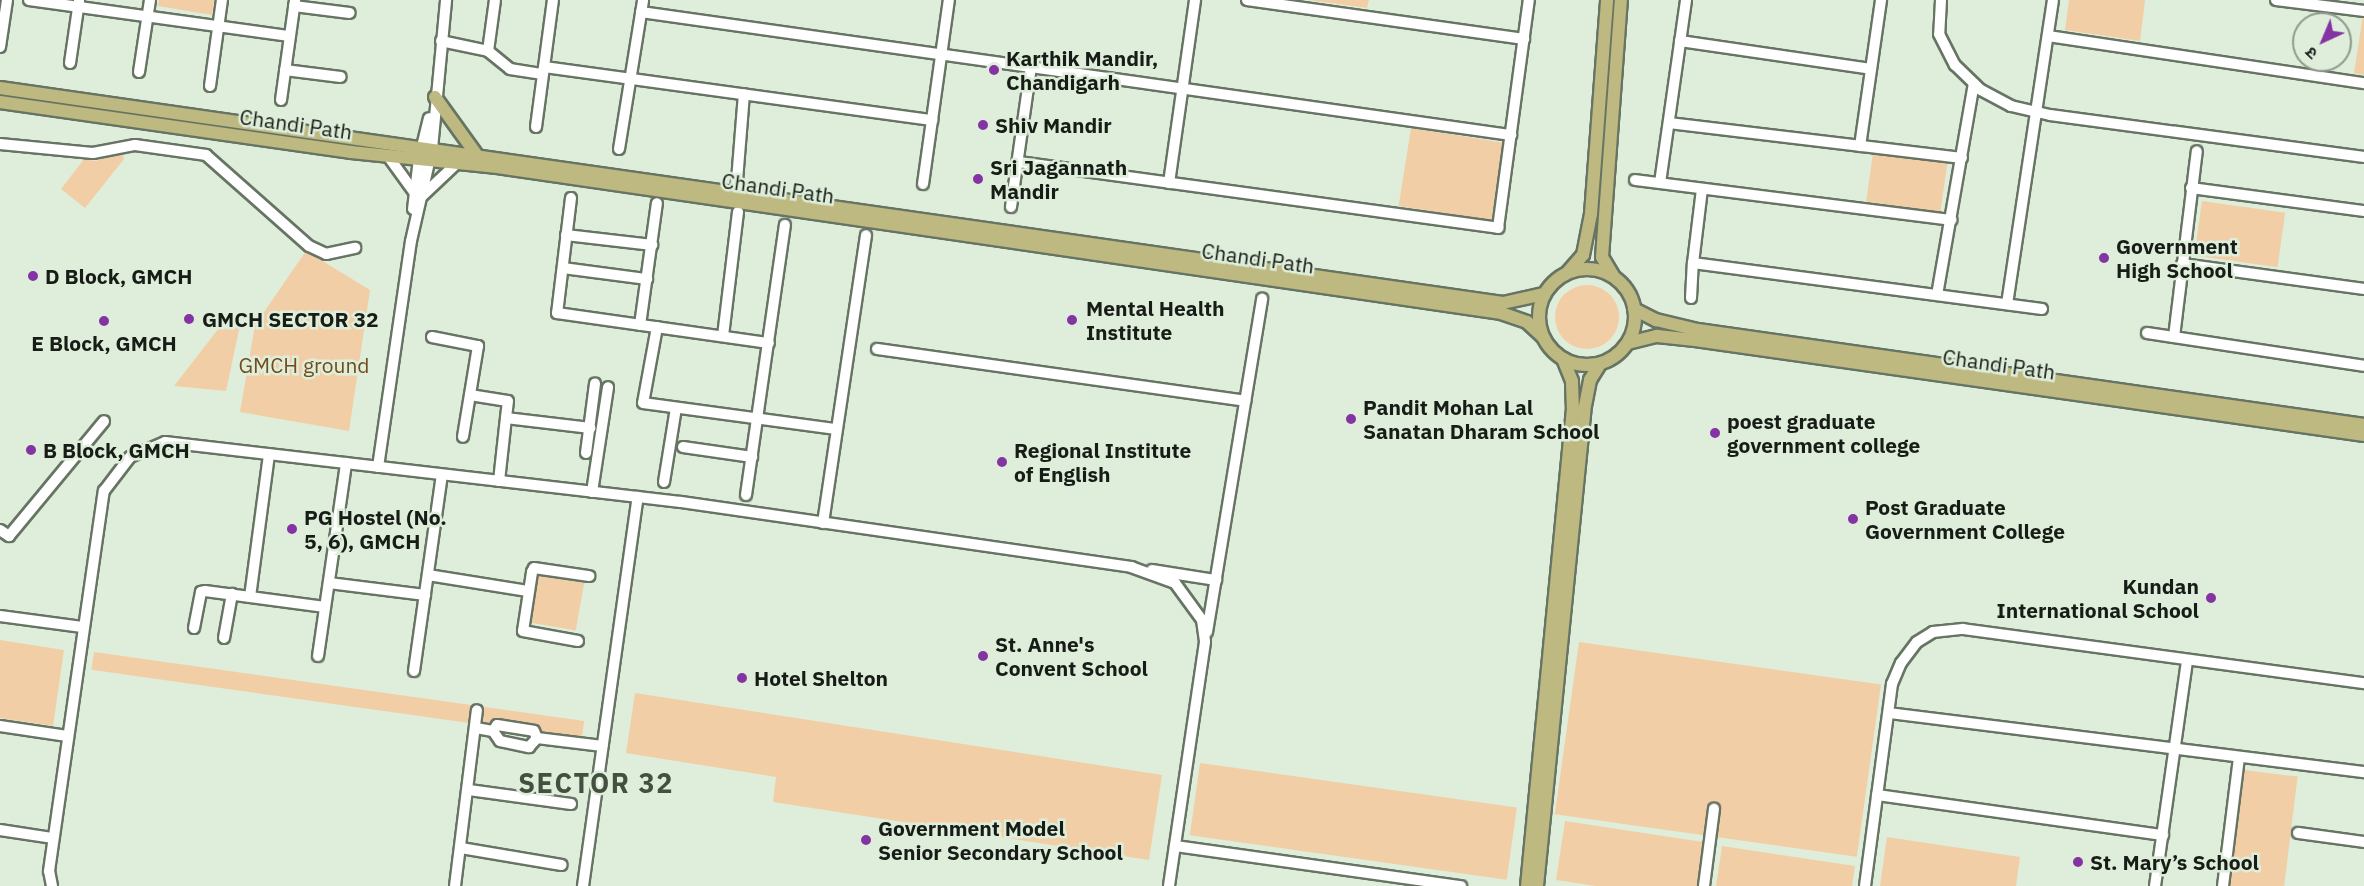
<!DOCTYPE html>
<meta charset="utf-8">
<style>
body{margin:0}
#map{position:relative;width:2364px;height:886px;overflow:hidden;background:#deeedb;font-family:"IBM Plex Sans","Noto Sans Devanagari",sans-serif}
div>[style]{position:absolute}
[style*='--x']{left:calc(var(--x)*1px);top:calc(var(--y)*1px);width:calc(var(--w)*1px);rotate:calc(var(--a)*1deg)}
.green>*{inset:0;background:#f1cea6;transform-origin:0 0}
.round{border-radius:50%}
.roads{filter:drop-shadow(2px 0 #677464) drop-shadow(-2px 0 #677464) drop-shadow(0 2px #677464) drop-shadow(0 -2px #677464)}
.minor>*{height:10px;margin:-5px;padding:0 5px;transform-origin:5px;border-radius:5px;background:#fff}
.major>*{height:12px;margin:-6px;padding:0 6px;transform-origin:6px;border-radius:6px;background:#bdb981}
.major>.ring{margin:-6px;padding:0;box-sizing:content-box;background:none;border:12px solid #bdb981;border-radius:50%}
.dots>*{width:16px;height:16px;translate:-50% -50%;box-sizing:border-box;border:3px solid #deeedb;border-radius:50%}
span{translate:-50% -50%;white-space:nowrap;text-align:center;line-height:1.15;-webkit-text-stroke:5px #deeedb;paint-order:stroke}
.poi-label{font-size:21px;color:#171c16;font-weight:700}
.left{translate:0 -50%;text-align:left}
.right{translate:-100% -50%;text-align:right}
.street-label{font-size:21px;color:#171c16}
.park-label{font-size:21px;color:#724d1b}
.district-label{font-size:27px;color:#435040;font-weight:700;letter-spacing:1.5px}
.north{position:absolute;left:2292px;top:12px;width:60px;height:60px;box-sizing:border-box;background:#deeedb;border:2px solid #8e9a8c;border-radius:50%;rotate:224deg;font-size:16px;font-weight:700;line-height:24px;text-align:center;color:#171c16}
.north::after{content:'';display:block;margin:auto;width:21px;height:27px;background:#8433a3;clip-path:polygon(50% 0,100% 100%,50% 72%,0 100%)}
</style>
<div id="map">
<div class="green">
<i style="clip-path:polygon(159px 0,214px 0,212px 15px,158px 6px)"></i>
<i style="clip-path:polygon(1308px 0,1369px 0,1367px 8px)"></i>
<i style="clip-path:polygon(2069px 0,2145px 0,2140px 41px,2065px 30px)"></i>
<i style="clip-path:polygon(2363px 15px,2364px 16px,2364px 75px,2354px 73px)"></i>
<i style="left:1411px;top:128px;width:94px;height:79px;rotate:9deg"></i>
<i style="clip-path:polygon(121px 152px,124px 159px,85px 208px,61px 189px,84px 159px,96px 161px)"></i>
<i style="left:1873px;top:153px;width:75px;height:49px;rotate:8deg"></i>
<i style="left:2202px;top:201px;width:84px;height:55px;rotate:8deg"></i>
<i style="clip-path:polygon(306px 251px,370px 290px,349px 431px,240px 412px,255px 325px)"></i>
<i class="round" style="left:1555px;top:285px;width:64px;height:64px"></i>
<i style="clip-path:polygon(226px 319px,239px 330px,226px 391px,174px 386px)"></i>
<i style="left:537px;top:574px;width:48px;height:49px;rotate:10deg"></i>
<i style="clip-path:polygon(0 640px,64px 650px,53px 726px,0 718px)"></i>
<i style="left:1579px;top:642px;width:305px;height:174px;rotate:8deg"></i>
<i style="left:94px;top:652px;width:495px;height:18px;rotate:8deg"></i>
<i style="clip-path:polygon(635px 693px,1162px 775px,1149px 860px,773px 802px,776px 777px,626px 753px)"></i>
<i style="left:1200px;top:763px;width:320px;height:73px;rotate:8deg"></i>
<i style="left:2244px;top:770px;width:54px;height:117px;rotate:7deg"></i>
<i style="clip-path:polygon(1565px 821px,1703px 842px,1697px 886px,1596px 886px,1556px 880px)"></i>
<i style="clip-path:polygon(1887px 837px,2020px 857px,2016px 886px,1880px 886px)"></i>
<i style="clip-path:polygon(1722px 846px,1855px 866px,1852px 886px,1716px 886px)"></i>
</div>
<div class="roads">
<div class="minor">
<i style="--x:29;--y:0;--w:263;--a:7.9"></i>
<i style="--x:1247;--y:0;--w:280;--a:8"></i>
<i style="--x:1941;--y:0;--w:34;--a:93"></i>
<i style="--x:1939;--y:34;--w:35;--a:63"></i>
<i style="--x:1955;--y:65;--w:36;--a:44"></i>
<i style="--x:1981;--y:90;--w:34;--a:28"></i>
<i style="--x:2011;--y:106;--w:40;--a:13"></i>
<i style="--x:2050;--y:115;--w:317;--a:7.6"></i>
<i style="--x:2276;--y:0;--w:89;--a:7.1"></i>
<i style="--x:294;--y:6;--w:56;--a:7.1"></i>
<i style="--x:641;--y:12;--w:879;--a:8.05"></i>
<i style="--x:2048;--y:36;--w:319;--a:8.5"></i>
<i style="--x:441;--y:41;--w:48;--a:12"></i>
<i style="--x:488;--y:51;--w:51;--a:-82.2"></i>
<i style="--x:1680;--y:41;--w:193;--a:8.3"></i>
<i style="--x:0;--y:47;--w:48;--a:-81.5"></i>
<i style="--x:488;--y:51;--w:28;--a:39"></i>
<i style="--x:510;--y:69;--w:33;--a:9"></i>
<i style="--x:70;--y:63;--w:63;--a:-81.7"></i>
<i style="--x:544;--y:67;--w:392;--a:7.8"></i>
<i style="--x:285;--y:70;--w:56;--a:7.1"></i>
<i style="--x:139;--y:72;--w:73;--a:-81.3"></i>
<i style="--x:210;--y:86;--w:87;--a:-82.1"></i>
<i style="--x:281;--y:100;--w:101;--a:-82"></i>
<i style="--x:1669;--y:123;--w:295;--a:6.8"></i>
<i style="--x:536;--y:127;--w:128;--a:-82.4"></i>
<i style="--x:0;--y:144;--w:93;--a:5.5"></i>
<i style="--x:93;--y:153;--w:43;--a:-10.8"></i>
<i style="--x:135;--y:145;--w:72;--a:8"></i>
<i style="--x:206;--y:155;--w:137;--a:41.5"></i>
<i style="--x:309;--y:246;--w:19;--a:25"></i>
<i style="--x:326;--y:254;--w:30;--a:-12"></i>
<i style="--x:1860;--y:146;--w:148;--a:-81.8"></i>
<i style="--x:619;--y:149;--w:151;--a:-80.8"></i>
<i style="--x:388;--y:156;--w:44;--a:54.2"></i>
<i style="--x:1018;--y:162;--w:485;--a:7.8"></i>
<i style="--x:1498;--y:228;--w:230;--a:-82.3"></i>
<i style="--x:1635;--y:180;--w:319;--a:7.2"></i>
<i style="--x:1169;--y:183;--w:185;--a:-81.9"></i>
<i style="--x:1660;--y:183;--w:185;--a:-81.9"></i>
<i style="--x:923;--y:184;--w:186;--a:-82"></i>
<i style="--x:2191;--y:188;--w:175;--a:7.6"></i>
<i style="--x:1702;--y:189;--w:75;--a:96.9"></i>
<i style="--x:1693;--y:263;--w:352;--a:7.5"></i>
<i style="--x:736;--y:193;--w:99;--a:-85.4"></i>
<i style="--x:421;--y:197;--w:48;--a:-43.3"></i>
<i style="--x:571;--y:198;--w:116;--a:96.9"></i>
<i style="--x:557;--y:313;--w:214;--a:8.1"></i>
<i style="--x:1011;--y:207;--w:142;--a:-81.9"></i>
<i style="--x:413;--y:209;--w:50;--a:-83.2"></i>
<i style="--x:419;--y:159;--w:42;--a:-76.3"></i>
<i style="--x:566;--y:235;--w:87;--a:6.6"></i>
<i style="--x:2182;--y:264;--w:184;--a:7.8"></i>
<i style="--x:563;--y:268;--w:85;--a:7.5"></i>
<i style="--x:1937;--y:295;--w:214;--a:-80.1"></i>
<i style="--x:1691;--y:298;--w:35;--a:-87"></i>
<i style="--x:2007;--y:304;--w:307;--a:-81.4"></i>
<i style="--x:640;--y:325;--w:123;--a:-82.1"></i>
<i style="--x:657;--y:327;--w:77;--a:100.4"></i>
<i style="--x:643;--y:403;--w:195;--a:7.7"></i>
<i style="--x:2147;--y:333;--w:219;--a:8.6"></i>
<i style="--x:723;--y:336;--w:125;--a:-83.1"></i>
<i style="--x:432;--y:337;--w:47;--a:11.1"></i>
<i style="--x:478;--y:346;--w:92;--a:99.4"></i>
<i style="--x:2174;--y:337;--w:187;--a:-83"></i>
<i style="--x:877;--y:349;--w:372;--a:8"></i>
<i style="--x:470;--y:395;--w:38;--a:9"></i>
<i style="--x:508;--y:401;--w:17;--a:97"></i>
<i style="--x:683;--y:447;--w:70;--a:8.2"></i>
<i style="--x:586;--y:453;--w:70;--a:-82.6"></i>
<i style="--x:378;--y:467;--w:228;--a:-81.7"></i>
<i style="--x:411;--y:241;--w:94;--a:-77.1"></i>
<i style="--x:432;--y:149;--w:150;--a:-84.6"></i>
<i style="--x:499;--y:481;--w:63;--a:-83.7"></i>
<i style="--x:506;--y:418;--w:85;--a:6.8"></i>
<i style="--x:664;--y:482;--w:75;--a:-80.8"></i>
<i style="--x:592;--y:492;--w:106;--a:-81.3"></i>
<i style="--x:746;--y:495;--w:273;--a:-81.8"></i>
<i style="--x:823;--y:523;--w:291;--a:-81.5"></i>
<i style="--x:0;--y:530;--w:11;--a:34"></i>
<i style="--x:9;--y:536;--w:149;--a:-50.4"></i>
<i style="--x:1152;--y:570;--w:65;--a:8.9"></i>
<i style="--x:428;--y:575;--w:101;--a:9.1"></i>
<i style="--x:329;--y:583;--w:97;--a:7.1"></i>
<i style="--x:250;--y:597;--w:144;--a:-82.4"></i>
<i style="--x:0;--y:616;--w:83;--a:7.6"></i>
<i style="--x:194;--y:628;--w:37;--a:-79"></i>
<i style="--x:201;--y:592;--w:4;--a:-14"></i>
<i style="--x:205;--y:591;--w:121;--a:7.6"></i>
<i style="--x:1207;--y:632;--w:338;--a:-80.6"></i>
<i style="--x:224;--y:638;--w:45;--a:-79.7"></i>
<i style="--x:578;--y:641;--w:56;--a:-169.7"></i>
<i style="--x:523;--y:631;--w:60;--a:-81.3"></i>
<i style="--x:532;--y:572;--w:4;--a:-63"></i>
<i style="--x:534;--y:568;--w:56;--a:8.3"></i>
<i style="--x:318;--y:656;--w:195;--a:-81.7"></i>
<i style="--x:414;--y:671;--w:198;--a:-81.9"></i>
<i style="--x:1889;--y:713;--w:479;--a:7.1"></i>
<i style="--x:0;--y:726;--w:68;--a:8.5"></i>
<i style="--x:476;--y:728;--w:17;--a:10"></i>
<i style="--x:493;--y:731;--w:12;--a:55"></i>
<i style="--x:500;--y:741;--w:30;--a:12"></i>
<i style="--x:529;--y:747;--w:12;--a:-48"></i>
<i style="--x:537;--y:738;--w:66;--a:6.9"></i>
<i style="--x:493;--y:731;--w:7;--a:-56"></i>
<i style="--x:497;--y:725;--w:37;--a:9"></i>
<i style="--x:534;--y:731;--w:8;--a:67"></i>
<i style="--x:469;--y:790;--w:103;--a:7.8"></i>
<i style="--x:1877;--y:795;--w:289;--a:8"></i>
<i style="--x:0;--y:830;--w:54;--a:8.6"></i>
<i style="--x:2298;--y:833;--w:67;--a:7.8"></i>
<i style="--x:1175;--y:846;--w:289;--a:8"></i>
<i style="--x:461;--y:848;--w:102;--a:9.6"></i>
<i style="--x:52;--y:886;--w:15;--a:-101"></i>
<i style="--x:49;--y:871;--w:384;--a:-81.8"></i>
<i style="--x:104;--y:491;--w:43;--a:-52.6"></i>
<i style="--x:130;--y:457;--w:38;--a:-23"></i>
<i style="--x:165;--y:442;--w:519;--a:6.63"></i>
<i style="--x:681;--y:502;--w:455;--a:8.2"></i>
<i style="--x:1131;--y:567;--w:47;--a:20"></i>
<i style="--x:1175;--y:583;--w:46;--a:53.9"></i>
<i style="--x:1202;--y:620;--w:22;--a:82"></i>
<i style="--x:1205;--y:642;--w:247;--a:98.4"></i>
<i style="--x:455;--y:886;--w:177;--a:-82.9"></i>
<i style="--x:583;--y:886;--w:393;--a:-82"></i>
<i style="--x:1704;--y:886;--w:78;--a:-82.6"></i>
<i style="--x:1865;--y:886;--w:204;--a:-82.4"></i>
<i style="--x:1892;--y:684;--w:23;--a:-67"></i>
<i style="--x:1901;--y:663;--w:26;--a:-53"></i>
<i style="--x:1917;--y:642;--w:19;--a:-32"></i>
<i style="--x:1933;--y:632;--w:30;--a:-6"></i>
<i style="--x:1963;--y:629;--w:405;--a:7.7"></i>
<i style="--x:2155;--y:886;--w:228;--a:-81.9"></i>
<i style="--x:2223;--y:886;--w:130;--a:-82.9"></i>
</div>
<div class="major">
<i style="--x:0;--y:88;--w:1518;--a:8.14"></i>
<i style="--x:1503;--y:303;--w:42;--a:-12.4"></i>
<i style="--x:435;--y:97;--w:70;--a:54.3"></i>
<i style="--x:0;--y:102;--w:355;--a:8.1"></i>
<i style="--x:351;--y:152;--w:147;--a:5.9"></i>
<i style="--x:497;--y:167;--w:1015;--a:8.27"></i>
<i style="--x:1501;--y:313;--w:28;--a:19"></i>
<i style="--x:1527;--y:322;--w:21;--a:43"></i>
<i class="ring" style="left:1539px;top:269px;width:84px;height:84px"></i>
<i style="--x:1568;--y:272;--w:23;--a:-49"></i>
<i style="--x:1583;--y:255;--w:42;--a:-79"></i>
<i style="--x:1591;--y:214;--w:215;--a:-85.7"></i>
<i style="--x:1614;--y:277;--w:23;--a:-121"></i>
<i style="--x:1602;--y:257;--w:258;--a:-85.8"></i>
<i style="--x:1634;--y:309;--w:25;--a:27"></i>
<i style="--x:1656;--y:320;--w:43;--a:13.4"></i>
<i style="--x:1698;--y:330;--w:673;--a:8.12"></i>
<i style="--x:1628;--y:343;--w:30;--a:-14"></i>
<i style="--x:1657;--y:336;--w:38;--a:6"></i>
<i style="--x:1695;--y:340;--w:676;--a:8.08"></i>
<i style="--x:1527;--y:886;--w:477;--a:-84.5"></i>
<i style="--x:1573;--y:411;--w:30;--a:-92"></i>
<i style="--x:1572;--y:381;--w:24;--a:-112"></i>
<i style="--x:1537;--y:886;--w:477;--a:-84.3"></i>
<i style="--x:1584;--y:411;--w:32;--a:-79"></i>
<i style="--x:1590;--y:380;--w:19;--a:-58"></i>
</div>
</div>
<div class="dots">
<i style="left:994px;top:70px;background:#8433a3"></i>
<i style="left:983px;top:125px;background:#8433a3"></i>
<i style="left:978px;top:179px;background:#8433a3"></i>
<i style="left:2104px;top:258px;background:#8433a3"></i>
<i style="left:33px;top:276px;background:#8433a3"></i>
<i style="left:189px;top:319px;background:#8433a3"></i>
<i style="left:1072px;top:320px;background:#8433a3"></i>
<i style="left:104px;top:321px;background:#8433a3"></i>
<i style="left:1351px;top:419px;background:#8433a3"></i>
<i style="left:1715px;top:433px;background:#8433a3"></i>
<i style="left:31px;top:450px;background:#8433a3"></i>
<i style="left:1002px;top:462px;background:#8433a3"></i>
<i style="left:1853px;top:519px;background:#8433a3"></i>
<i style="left:292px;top:529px;background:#8433a3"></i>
<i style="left:2211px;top:598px;background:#8433a3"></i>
<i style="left:983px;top:656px;background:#8433a3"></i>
<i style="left:742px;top:678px;background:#8433a3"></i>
<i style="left:866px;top:840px;background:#8433a3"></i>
<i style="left:2078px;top:862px;background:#8433a3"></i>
</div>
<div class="poi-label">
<span class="left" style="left:1006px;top:70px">Karthik Mandir,<br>Chandigarh</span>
<span class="left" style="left:995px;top:125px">Shiv Mandir</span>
<span class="left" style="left:990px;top:179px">Sri Jagannath<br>Mandir</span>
<span class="left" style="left:2116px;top:258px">Government<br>High School</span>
<span class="left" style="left:45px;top:276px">D Block, GMCH</span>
<span class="left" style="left:1086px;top:320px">Mental Health<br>Institute</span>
<span class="left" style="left:202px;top:319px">GMCH SECTOR 32</span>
<span style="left:104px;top:343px">E Block, GMCH</span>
<span class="left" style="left:1363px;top:419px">Pandit Mohan Lal<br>Sanatan Dharam School</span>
<span class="left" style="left:1727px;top:433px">poest graduate<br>government college</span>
<span class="left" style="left:43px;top:450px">B Block, GMCH</span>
<span class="left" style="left:1014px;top:462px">Regional Institute<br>of English</span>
<span class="left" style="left:1865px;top:519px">Post Graduate<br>Government College</span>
<span class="left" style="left:304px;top:529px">PG Hostel (No.<br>5, 6), GMCH</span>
<span class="right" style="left:2199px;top:598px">Kundan<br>International School</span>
<span class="left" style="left:995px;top:656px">St. Anne's<br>Convent School</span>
<span class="left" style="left:754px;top:678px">Hotel Shelton</span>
<span class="left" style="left:878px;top:840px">Government Model<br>Senior Secondary School</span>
<span class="left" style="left:2090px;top:862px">St. Mary’s School</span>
</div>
<div class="street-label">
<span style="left:296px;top:124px;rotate:8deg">Chandi Path</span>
<span style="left:778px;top:188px;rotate:8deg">Chandi Path</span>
<span style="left:1258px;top:258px;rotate:8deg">Chandi Path</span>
<span style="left:1999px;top:364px;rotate:8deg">Chandi Path</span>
</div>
<div class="park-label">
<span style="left:304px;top:365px">GMCH ground</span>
</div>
<div class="district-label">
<span style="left:596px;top:783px">SECTOR 32</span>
</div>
<div class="north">उ</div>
</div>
